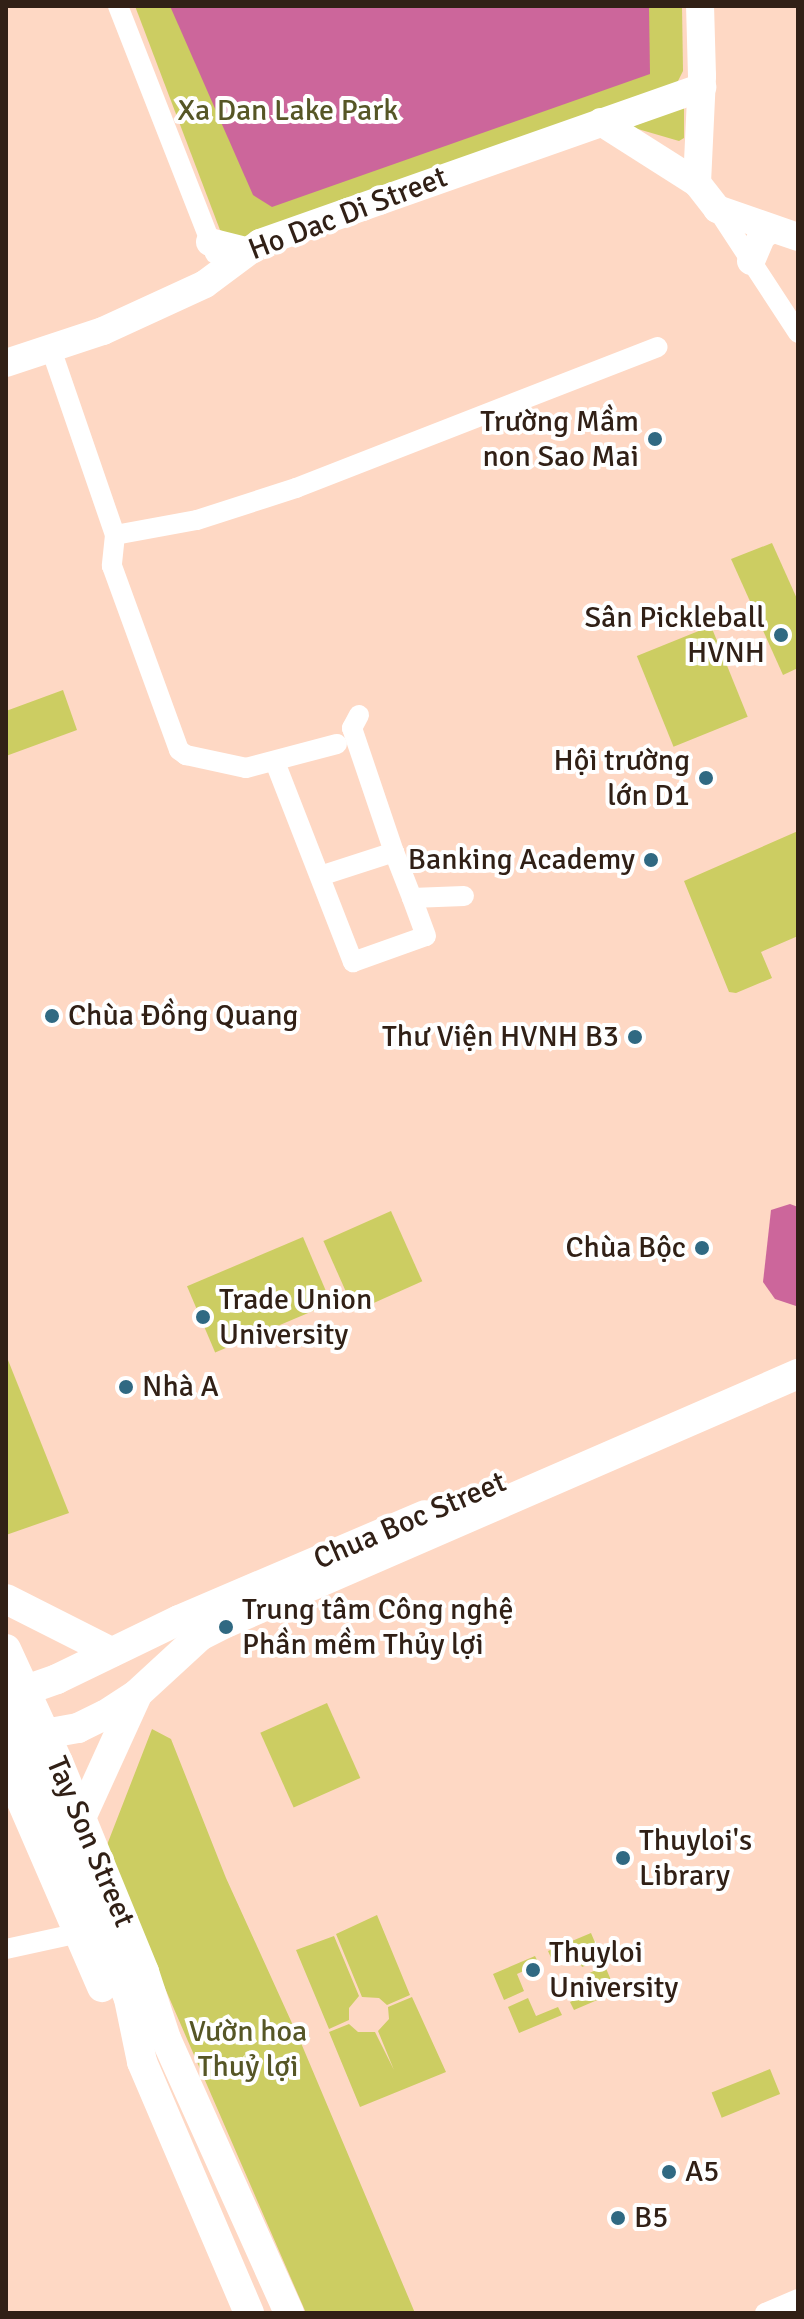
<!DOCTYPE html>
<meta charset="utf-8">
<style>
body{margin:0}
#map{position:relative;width:804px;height:2319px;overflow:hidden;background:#fed8c4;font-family:Signika,sans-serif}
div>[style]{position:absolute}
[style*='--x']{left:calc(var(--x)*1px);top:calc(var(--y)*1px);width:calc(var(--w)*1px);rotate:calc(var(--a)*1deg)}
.green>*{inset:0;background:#cccd62;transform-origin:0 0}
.water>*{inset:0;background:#cc669b}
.street>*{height:20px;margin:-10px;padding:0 10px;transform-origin:10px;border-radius:10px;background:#fff}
.secondary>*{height:28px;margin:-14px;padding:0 14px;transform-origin:14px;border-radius:14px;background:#fff}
.primary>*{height:30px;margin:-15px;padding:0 15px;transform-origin:15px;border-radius:15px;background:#fff}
.dots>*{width:22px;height:22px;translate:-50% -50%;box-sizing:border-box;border:4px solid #fff;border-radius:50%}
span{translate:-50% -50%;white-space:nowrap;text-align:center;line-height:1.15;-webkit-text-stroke:8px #fff;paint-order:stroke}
.park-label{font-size:30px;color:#565626}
.street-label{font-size:30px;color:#312016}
.poi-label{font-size:30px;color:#312016}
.right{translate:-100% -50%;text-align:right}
.left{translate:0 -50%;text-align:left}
.frame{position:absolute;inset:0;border:8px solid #312016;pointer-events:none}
</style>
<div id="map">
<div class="green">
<i style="clip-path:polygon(135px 6px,682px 6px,683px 71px,676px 85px,238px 240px,220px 230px)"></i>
<i style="clip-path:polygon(684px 107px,684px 138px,679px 141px,631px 127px)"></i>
<i style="clip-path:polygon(772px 543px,798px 601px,798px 668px,783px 675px,731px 559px)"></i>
<i style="left:711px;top:626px;width:98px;height:80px;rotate:68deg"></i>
<i style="clip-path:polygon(63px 690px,77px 730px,6px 756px,6px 711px)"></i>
<i style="clip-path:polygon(798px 831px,798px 936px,761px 952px,772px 978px,736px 993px,729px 992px,684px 881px)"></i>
<i style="left:391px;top:1211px;width:77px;height:74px;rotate:66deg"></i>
<i style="left:303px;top:1237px;width:72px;height:126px;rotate:67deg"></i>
<i style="clip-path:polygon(6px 1355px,69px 1513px,6px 1535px)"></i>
<i style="left:327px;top:1703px;width:82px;height:73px;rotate:66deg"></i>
<i style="clip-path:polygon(152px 1729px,171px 1739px,226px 1878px,301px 2043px,415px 2313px,306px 2313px,105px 1850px)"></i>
<i style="clip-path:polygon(377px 1915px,410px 1995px,387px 2005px,379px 1998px,362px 1997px,336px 1934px)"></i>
<i style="clip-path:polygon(591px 1933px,602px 1959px,582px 1967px,574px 1950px,552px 1960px,548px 1951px)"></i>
<i style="clip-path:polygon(334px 1936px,359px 1996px,349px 2008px,349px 2020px,329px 2029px,296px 1950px)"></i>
<i style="clip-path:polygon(535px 1956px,539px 1964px,517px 1974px,524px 1991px,504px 2000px,493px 1974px)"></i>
<i style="clip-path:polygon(605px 1966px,616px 1992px,574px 2010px,570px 2002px,592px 1992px,585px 1975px)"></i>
<i style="clip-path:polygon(412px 1997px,446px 2072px,360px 2107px,329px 2032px,349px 2024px,358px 2032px,375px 2032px,394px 2070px,378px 2031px,389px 2019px,388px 2007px)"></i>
<i style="clip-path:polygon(528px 1998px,536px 2016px,558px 2007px,562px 2015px,519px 2033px,508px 2007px)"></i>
<i style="left:770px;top:2069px;width:27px;height:63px;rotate:68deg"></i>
</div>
<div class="water">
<i style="clip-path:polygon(170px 6px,649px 6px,650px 74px,272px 207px,253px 195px)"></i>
<i style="clip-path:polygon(790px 1204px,798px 1207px,796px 1306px,775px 1299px,763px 1282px,771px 1210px)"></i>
</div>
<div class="street">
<i style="--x:118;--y:6;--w:266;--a:68.6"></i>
<i style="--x:717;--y:209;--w:148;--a:56.8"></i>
<i style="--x:51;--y:349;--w:197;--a:71"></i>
<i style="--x:115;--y:535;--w:31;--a:96"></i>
<i style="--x:112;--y:566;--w:196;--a:70"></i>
<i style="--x:179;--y:750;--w:9;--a:36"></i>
<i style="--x:186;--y:755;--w:61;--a:12.2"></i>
<i style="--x:246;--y:768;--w:94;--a:-14.8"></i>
<i style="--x:115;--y:535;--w:83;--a:-10.4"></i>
<i style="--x:197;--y:520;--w:104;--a:-17.9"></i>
<i style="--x:296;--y:488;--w:388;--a:-21.3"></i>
<i style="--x:359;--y:715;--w:15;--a:118"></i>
<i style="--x:352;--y:728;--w:131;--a:71.3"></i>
<i style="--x:275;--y:762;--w:215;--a:68.7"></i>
<i style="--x:353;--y:962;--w:77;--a:-19.6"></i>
<i style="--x:426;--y:936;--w:40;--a:-110.2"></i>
<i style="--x:320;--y:876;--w:78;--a:-18"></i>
<i style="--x:394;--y:852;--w:49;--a:68.6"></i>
<i style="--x:412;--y:898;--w:52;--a:-2.2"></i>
<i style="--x:6;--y:1949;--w:75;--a:-12.4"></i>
<i style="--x:765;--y:2313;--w:36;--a:-23"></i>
</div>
<div class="secondary">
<i style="--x:601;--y:122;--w:114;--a:32.4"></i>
<i style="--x:697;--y:183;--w:33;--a:52"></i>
<i style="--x:717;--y:209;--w:86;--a:19.1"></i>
<i style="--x:697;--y:183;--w:107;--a:-87.3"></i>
<i style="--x:702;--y:76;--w:70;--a:-91.6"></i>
<i style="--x:210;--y:242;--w:36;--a:14"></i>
<i style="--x:751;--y:261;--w:28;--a:-67"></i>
<i style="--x:762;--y:235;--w:10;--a:-29"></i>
<i style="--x:6;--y:363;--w:102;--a:-18.3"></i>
<i style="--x:103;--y:331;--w:112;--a:-24.7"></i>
<i style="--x:205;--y:284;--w:69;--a:-36.7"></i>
<i style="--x:260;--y:243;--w:469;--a:-19.4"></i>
</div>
<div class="primary">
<i style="--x:6;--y:1599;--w:118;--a:26.8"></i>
<i style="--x:6;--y:1649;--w:124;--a:65.3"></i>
<i style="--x:58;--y:1762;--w:227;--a:67.7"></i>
<i style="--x:144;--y:1972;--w:71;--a:71.8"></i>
<i style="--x:166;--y:2039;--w:300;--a:65.8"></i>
<i style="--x:6;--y:1697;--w:54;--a:-19.4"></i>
<i style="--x:57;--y:1679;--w:136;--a:-25.8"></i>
<i style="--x:179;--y:1620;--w:267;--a:-23.1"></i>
<i style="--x:14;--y:1721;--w:301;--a:67.5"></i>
<i style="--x:129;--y:1999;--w:64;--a:78.3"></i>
<i style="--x:142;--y:2062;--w:273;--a:66.9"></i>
<i style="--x:6;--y:1741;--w:73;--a:-10.2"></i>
<i style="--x:78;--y:1728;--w:30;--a:-26"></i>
<i style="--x:105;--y:1715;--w:38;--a:-33"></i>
<i style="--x:137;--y:1694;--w:86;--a:-42.6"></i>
<i style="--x:200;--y:1636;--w:31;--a:-27"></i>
<i style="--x:228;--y:1622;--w:622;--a:-23.51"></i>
<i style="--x:6;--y:1765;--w:242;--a:66.6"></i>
<i style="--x:80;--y:1820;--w:137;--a:-65.5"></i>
</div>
<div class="dots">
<i style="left:655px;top:439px;background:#306982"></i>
<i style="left:781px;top:635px;background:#306982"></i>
<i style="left:706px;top:778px;background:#306982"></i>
<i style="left:651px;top:860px;background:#306982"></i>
<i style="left:52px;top:1016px;background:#306982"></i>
<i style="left:635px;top:1037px;background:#306982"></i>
<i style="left:702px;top:1248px;background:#306982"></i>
<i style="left:203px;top:1317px;background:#306982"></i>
<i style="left:126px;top:1387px;background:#306982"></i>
<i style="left:226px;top:1627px;background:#306982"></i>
<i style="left:623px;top:1858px;background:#306982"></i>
<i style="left:533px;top:1970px;background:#306982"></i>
<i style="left:669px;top:2172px;background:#306982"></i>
<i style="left:618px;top:2218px;background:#306982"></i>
</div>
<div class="park-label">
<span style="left:288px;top:111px">Xa Dan Lake Park</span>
<span style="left:248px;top:2049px">Vườn hoa<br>Thuỷ lợi</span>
</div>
<div class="street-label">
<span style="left:348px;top:214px;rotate:-21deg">Ho Dac Di Street</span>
<span style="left:410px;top:1521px;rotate:-23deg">Chua Boc Street</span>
<span style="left:90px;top:1842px;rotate:67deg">Tay Son Street</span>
</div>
<div class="poi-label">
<span class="right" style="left:639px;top:439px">Trường Mầm<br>non Sao Mai</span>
<span class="right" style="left:765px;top:635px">Sân Pickleball<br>HVNH</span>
<span class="right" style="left:690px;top:778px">Hội trường<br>lớn D1</span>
<span class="right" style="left:635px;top:860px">Banking Academy</span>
<span class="left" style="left:68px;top:1016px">Chùa Đồng Quang</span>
<span class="right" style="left:619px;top:1037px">Thư Viện HVNH B3</span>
<span class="right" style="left:686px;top:1248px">Chùa Bộc</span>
<span class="left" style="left:219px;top:1317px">Trade Union<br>University</span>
<span class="left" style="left:142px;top:1387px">Nhà A</span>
<span class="left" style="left:242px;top:1627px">Trung tâm Công nghệ<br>Phần mềm Thủy lợi</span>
<span class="left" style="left:639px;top:1858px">Thuyloi's<br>Library</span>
<span class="left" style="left:549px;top:1970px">Thuyloi<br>University</span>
<span class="left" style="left:685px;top:2172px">A5</span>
<span class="left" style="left:634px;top:2218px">B5</span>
</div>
<div class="frame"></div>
</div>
